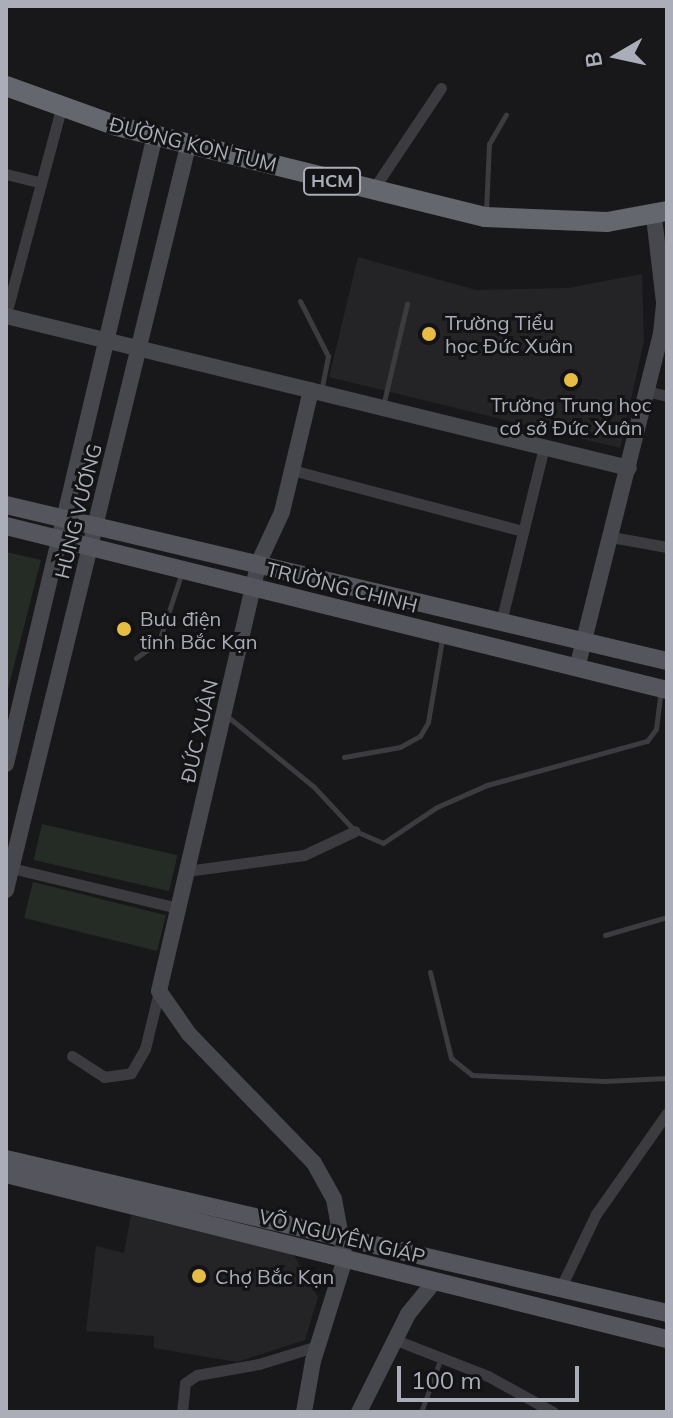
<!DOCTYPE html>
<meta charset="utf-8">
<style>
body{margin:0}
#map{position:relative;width:673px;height:1418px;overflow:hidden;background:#18181a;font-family:Mulish,sans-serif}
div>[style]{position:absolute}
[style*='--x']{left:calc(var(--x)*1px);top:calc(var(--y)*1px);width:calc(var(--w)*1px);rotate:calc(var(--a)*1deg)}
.built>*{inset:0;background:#242427}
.green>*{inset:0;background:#242c25;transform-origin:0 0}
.lane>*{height:5px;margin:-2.5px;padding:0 2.5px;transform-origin:2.5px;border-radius:2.5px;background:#3b3b40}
.street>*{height:11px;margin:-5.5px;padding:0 5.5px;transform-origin:5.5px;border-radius:5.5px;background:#3b3b40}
.secondary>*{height:16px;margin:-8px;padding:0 8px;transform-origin:8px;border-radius:8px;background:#47484e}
.primary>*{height:18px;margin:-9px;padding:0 9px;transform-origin:9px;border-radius:9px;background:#55565d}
.highway>*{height:20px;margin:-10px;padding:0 10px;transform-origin:10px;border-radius:10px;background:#65676f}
.dots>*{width:22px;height:22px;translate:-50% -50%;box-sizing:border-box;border:4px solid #131315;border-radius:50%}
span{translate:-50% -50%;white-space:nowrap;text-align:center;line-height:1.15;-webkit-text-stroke:6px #131315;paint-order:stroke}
.shield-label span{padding:2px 6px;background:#131315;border:2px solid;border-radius:6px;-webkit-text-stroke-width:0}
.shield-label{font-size:18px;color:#abaeb8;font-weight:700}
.street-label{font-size:20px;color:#abaeb8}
.poi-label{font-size:20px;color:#abaeb8}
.left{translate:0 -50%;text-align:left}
.frame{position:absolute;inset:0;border:8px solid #abaeb8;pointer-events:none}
.north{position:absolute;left:577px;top:16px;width:80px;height:80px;-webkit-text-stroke:6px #131315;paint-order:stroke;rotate:261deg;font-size:22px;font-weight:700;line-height:32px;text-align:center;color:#abaeb8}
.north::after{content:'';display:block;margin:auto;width:28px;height:36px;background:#abaeb8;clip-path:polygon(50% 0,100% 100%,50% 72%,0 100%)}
.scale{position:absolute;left:397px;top:1366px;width:182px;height:36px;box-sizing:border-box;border:4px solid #abaeb8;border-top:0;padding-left:10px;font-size:24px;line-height:28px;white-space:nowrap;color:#abaeb8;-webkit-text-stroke:6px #131315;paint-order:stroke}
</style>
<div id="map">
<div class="built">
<i style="clip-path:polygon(358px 257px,476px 290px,568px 288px,642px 274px,644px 341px,620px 448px,329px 377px)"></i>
<i style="clip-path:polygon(131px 1215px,294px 1255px,318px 1297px,305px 1340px,237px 1362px,154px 1348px,154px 1336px,86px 1331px,96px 1246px,124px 1253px)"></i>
</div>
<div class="green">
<i style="clip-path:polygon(6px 552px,41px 560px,6px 697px)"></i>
<i style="left:42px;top:824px;width:139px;height:37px;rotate:13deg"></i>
<i style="left:33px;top:882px;width:137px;height:37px;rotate:14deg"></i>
</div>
<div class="lane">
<i style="--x:486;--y:212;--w:68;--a:-87.5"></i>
<i style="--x:489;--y:144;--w:34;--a:-60"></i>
<i style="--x:300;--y:301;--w:62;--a:63"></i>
<i style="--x:328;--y:356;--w:36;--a:101"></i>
<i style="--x:383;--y:406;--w:105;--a:-76.8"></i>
<i style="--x:136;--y:658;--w:29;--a:-36"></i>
<i style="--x:159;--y:641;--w:70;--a:-71.6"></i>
<i style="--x:227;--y:716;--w:112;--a:39.2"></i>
<i style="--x:314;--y:787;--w:60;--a:47"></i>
<i style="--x:355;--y:831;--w:30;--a:23"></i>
<i style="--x:383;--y:843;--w:65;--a:-33.7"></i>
<i style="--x:437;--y:807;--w:55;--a:-23.7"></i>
<i style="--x:487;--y:785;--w:166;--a:-15.4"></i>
<i style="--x:647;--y:741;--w:15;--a:-53"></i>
<i style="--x:656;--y:729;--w:38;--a:-83"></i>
<i style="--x:344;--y:757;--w:57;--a:-10.1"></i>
<i style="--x:400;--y:747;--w:23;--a:-29"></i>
<i style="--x:420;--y:736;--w:16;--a:-60"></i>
<i style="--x:428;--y:722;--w:84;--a:-80.4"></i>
<i style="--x:605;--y:935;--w:65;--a:-16.2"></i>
<i style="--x:430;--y:972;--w:89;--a:76.3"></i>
<i style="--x:451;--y:1058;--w:27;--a:39"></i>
<i style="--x:472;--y:1075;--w:133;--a:2.6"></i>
<i style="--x:605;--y:1081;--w:62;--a:-2.8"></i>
<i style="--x:421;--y:1412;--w:55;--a:-69.9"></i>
</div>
<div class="street">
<i style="--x:6;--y:174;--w:36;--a:14"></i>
<i style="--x:372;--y:191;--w:124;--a:-56.2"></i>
<i style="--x:6;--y:314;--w:212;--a:-75"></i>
<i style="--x:647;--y:391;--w:21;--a:14"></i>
<i style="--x:292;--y:470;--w:239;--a:14.8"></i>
<i style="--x:611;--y:537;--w:57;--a:10.1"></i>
<i style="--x:501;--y:622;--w:180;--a:-76.2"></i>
<i style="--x:7;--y:867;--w:176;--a:13.5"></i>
<i style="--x:187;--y:871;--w:118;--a:-7.8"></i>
<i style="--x:304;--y:855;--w:56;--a:-25.2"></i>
<i style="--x:72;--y:1056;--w:38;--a:33"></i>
<i style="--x:104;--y:1077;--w:27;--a:-8"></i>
<i style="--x:131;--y:1073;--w:28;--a:-60"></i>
<i style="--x:145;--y:1049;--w:60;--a:-76.4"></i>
<i style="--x:560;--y:1289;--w:83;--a:-64.4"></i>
<i style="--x:596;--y:1214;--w:123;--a:-54.9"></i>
<i style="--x:396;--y:1340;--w:99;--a:21.4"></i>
<i style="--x:488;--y:1376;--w:74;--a:29"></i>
<i style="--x:182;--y:1412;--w:29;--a:-84"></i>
<i style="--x:185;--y:1383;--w:14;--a:-34"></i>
<i style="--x:197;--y:1375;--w:63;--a:-10.1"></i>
<i style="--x:259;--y:1364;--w:61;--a:-17.2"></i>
</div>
<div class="secondary">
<i style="--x:6;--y:316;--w:641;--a:13.71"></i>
<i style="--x:577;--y:668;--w:345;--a:-75.9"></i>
<i style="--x:661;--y:333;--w:31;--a:-84"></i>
<i style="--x:664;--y:302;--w:86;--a:-96.7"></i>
<i style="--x:6;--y:764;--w:646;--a:-76.67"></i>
<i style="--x:6;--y:890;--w:770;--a:-76.25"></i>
<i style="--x:304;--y:1412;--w:52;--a:-80"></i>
<i style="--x:313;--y:1361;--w:107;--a:-72.6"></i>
<i style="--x:345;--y:1259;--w:61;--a:-100.4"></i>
<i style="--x:334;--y:1199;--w:41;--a:-119.1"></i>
<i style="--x:314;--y:1163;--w:180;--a:-134.1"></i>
<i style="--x:189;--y:1034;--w:52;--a:-124.9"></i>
<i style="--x:159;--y:991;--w:438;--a:-76.9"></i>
<i style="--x:258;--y:564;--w:57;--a:-65.2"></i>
<i style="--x:282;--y:512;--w:125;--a:-76.6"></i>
<i style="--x:359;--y:1412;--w:110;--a:-63.4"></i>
<i style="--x:408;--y:1314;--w:41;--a:-50.9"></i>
</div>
<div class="primary">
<i style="--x:6;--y:505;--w:679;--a:13.28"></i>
<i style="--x:6;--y:526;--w:681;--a:13.93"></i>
<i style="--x:6;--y:1159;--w:679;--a:13.11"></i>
<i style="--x:6;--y:1174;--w:681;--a:14.02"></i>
</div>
<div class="highway">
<i style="--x:6;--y:86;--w:118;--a:19.8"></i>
<i style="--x:117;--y:126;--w:379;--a:13.9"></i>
<i style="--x:485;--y:217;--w:122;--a:2.3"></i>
<i style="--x:607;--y:222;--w:61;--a:-10.4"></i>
</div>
<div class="dots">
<i style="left:429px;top:334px;background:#e6bc44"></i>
<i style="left:571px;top:380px;background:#e6bc44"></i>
<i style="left:124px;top:629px;background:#e6bc44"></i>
<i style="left:199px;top:1276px;background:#e6bc44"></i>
</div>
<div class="shield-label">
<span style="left:332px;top:181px">HCM</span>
</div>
<div class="street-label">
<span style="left:193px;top:144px;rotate:14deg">ĐƯỜNG KON TUM</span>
<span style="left:78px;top:511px;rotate:-76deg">HÙNG VƯƠNG</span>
<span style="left:342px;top:587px;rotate:14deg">TRƯỜNG CHINH</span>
<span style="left:199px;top:731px;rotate:-77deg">ĐỨC XUÂN</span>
<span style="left:342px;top:1236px;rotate:14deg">VÕ NGUYÊN GIÁP</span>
</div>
<div class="poi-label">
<span class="left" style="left:445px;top:334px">Trường Tiểu<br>học Đức Xuân</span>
<span style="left:571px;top:416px">Trường Trung học<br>cơ sở Đức Xuân</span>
<span class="left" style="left:140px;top:630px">Bưu điện<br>tỉnh Bắc Kạn</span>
<span class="left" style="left:215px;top:1276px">Chợ Bắc Kạn</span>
</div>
<div class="frame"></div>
<div class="north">B</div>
<div class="scale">100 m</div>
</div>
